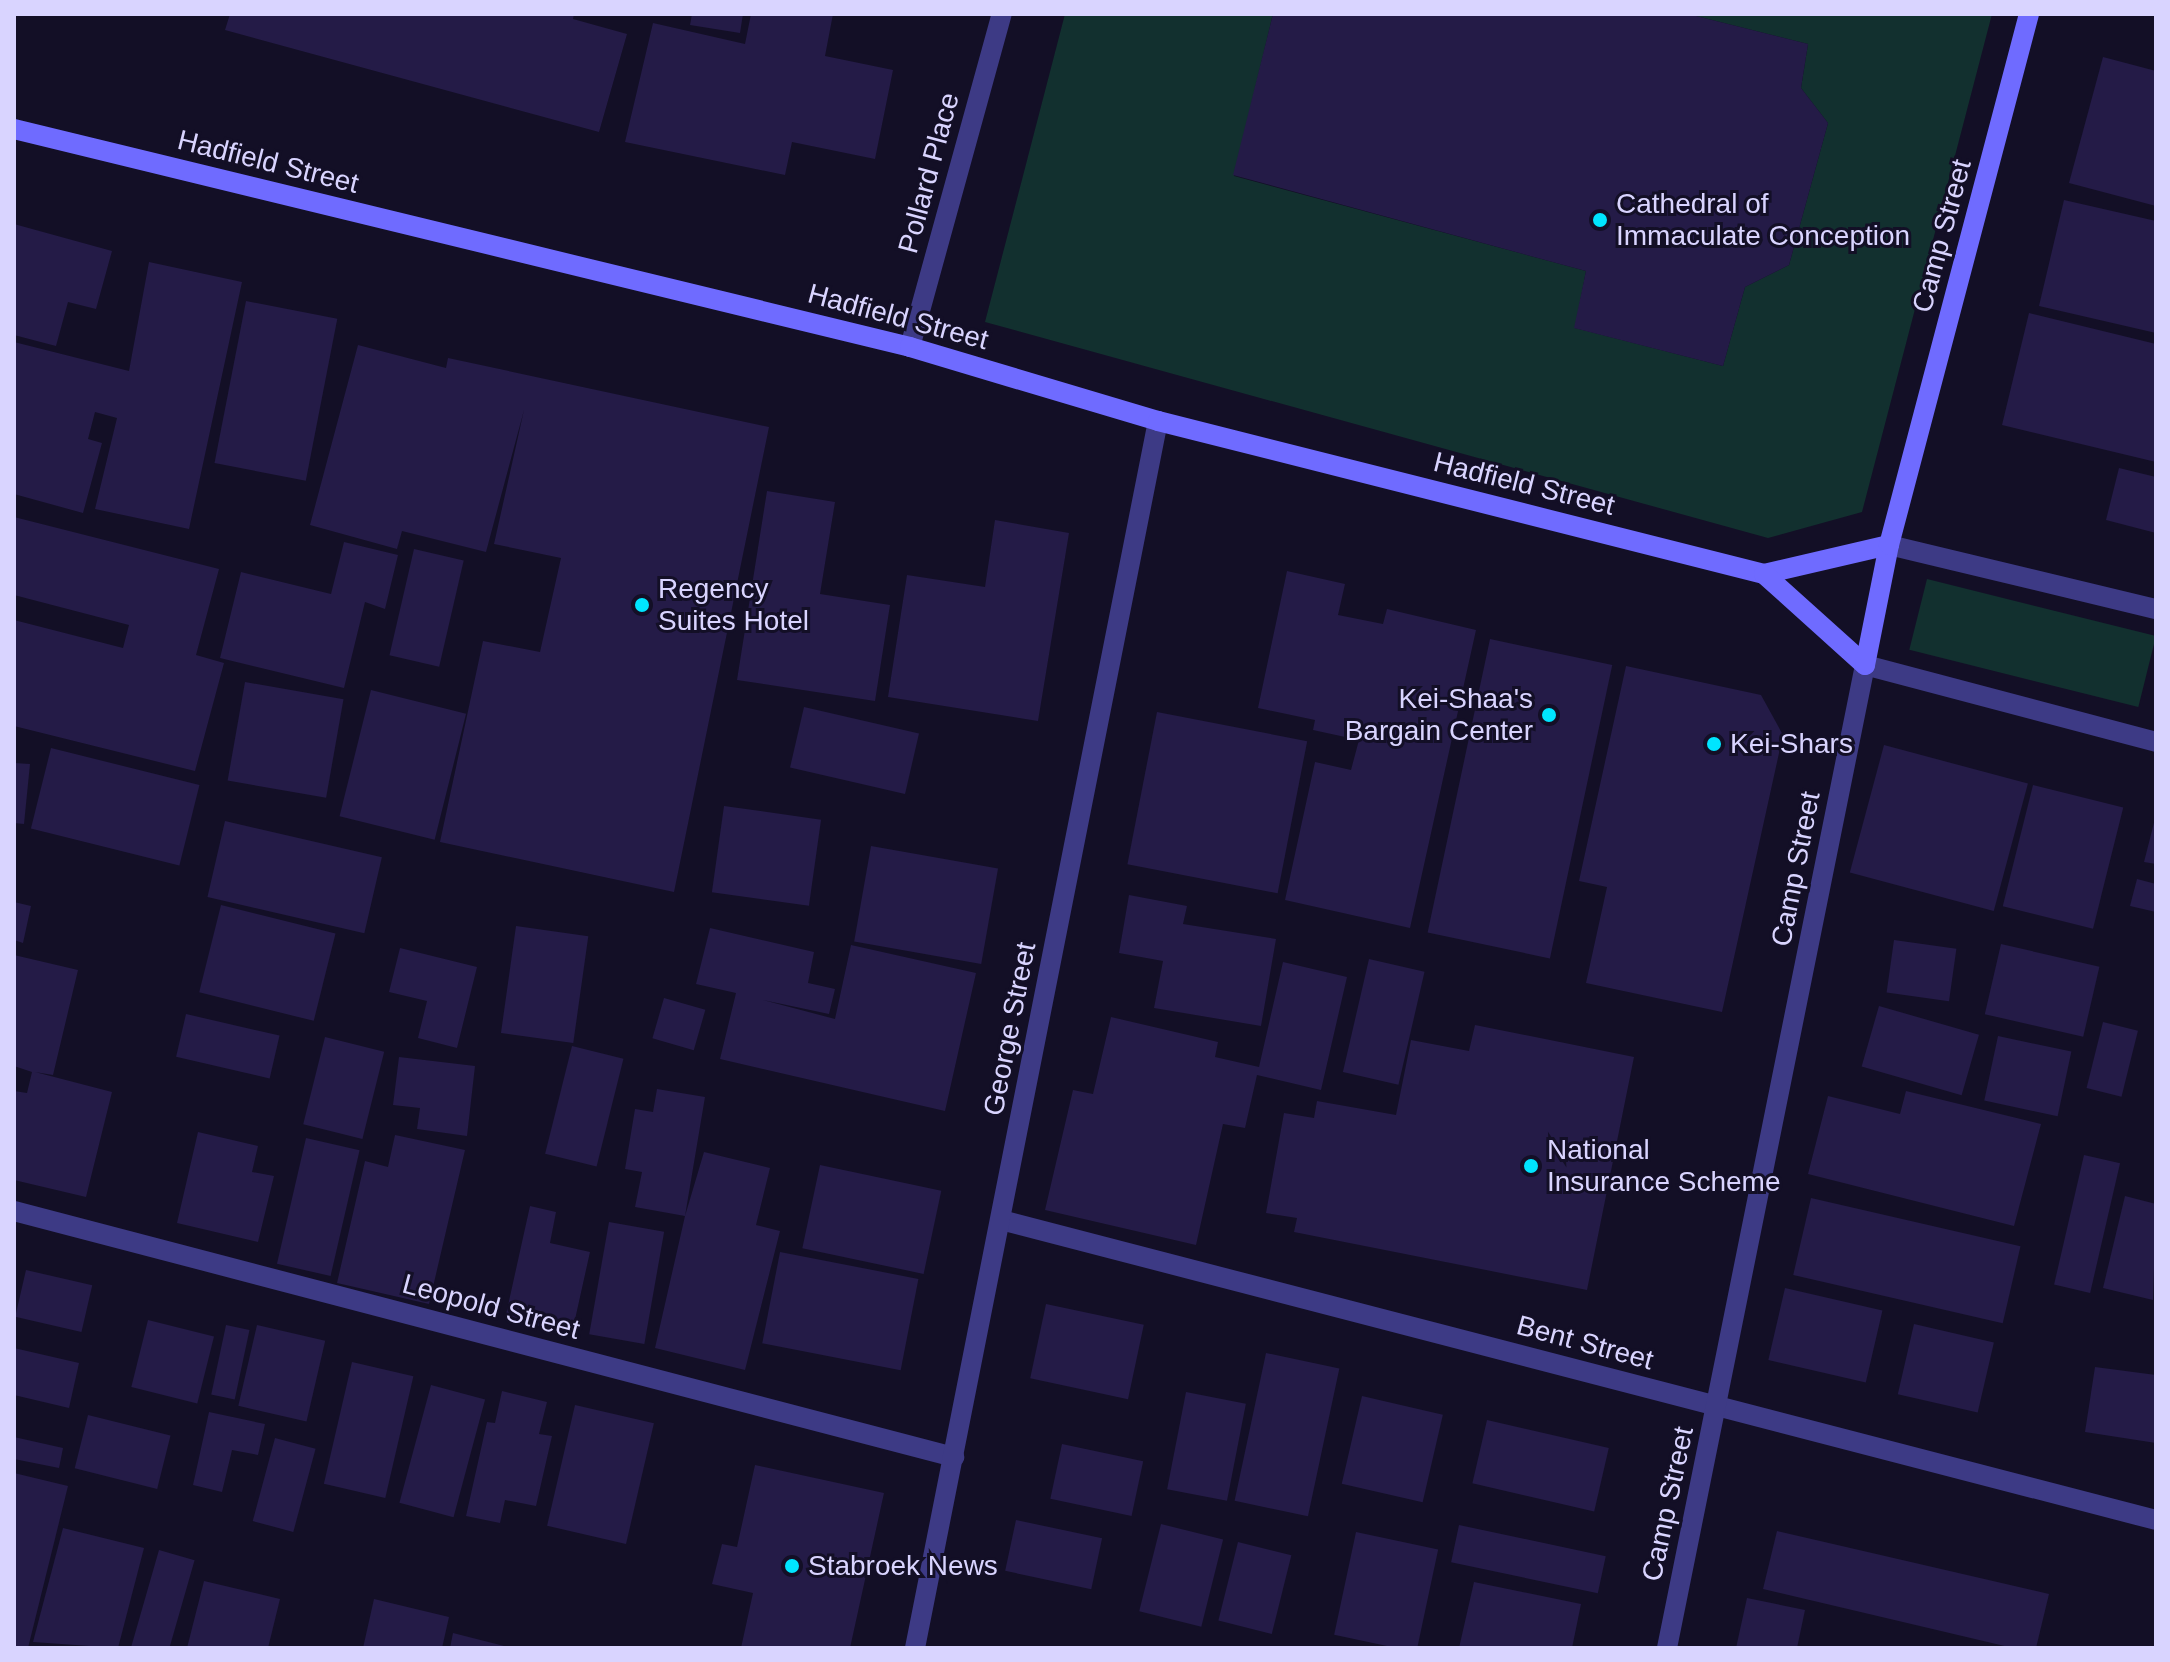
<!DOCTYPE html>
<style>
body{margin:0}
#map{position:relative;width:2170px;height:1662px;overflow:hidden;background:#130f26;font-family:Helvetica,sans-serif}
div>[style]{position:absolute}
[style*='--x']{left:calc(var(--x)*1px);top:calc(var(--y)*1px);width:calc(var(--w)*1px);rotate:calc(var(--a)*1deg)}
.green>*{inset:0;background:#12302f;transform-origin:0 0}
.building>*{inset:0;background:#241b47;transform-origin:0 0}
.minor>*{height:20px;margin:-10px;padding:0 10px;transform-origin:10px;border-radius:10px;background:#3d3a85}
.secondary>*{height:20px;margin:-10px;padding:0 10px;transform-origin:10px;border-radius:10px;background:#6f6bff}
.dots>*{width:22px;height:22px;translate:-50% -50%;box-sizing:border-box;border:4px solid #130f26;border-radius:50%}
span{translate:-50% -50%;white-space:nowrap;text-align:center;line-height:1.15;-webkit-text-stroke:6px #130f26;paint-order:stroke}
.street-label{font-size:28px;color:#d9d4ff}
.poi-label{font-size:28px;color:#d9d4ff}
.left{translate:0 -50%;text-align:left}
.right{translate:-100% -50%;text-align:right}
.frame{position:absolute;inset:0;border:16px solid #d9d4ff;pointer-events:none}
</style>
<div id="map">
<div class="green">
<i style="clip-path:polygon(1065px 14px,1273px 14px,1234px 176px,1586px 271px,1575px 328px,1723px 366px,1745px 287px,1789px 265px,1828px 123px,1801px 88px,1808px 44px,1688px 14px,1992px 14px,1862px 512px,1768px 538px,985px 322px)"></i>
<i style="left:1927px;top:579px;width:236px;height:73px;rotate:14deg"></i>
</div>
<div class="building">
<i style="clip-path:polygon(230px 14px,574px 14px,573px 19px,627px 34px,599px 132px,225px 30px)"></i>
<i style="clip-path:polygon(692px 14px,743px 14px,740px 33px,690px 25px)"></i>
<i style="clip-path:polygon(751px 14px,833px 14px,825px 56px,893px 70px,875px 159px,792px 142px,785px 175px,625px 142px,653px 23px,745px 44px)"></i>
<i style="clip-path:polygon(1273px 14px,1688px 14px,1808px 44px,1801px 88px,1828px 123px,1789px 265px,1745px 287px,1723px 366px,1574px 328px,1586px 271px,1233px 175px)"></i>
<i style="clip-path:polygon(2103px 57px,2156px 71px,2156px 206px,2069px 183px)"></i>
<i style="clip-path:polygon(2064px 200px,2156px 221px,2156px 333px,2039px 306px)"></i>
<i style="clip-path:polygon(14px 224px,112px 251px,96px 309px,68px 302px,56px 346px,14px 335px)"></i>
<i style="clip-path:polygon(149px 262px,242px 282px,189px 529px,95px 509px,117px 418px,95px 412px,88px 439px,102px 443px,83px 513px,14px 494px,14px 342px,129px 371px)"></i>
<i style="left:246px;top:301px;width:93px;height:165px;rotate:11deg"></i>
<i style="clip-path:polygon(2029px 313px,2156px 344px,2156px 462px,2002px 425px)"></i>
<i style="clip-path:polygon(358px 345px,446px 368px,448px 358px,769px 427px,674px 892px,440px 842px,483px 641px,540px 652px,561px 558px,494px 544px,524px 410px,486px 552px,402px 531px,397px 549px,310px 525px)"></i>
<i style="clip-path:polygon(2119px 468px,2156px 477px,2156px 533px,2106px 520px)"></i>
<i style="clip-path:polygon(767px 491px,835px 502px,820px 594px,890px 605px,875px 701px,737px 680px)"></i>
<i style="clip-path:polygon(14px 517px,219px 569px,196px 655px,224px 663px,195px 771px,14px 726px,14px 620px,123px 648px,129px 625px,14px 595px)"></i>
<i style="clip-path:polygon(995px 520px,1069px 533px,1038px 721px,888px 697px,907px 575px,985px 587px)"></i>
<i style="clip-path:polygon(344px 542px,398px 555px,385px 609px,365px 602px,344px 688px,220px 658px,241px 572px,331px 594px)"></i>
<i style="left:414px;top:549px;width:51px;height:109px;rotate:13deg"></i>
<i style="clip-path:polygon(1287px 571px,1345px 584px,1338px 615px,1383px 624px,1387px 609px,1476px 630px,1410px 928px,1285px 900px,1315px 762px,1351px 770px,1359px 740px,1313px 730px,1315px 720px,1258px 708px)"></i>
<i style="left:1490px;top:639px;width:125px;height:300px;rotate:12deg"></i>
<i style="clip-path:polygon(1626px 666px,1761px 695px,1783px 735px,1722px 1012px,1586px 983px,1607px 887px,1579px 881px)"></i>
<i style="left:245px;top:682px;width:100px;height:100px;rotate:10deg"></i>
<i style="left:371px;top:690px;width:98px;height:130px;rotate:14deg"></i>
<i style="left:804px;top:707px;width:118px;height:62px;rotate:13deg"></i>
<i style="left:1157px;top:712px;width:153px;height:155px;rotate:11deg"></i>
<i style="left:1884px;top:745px;width:149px;height:132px;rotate:15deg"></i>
<i style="left:51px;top:748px;width:153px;height:83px;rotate:14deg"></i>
<i style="clip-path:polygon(14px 763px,30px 764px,24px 824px,14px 823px)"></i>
<i style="left:2033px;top:785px;width:93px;height:125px;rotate:14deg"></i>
<i style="left:724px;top:806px;width:98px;height:87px;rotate:8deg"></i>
<i style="clip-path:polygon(2156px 815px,2156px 864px,2144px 862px)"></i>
<i style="left:225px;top:821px;width:161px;height:78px;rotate:13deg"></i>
<i style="left:871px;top:846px;width:129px;height:97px;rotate:10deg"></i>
<i style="clip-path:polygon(2137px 879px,2156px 884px,2156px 912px,2130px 906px)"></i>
<i style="clip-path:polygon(1129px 895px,1187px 906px,1183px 924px,1276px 939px,1261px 1026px,1154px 1008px,1163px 961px,1119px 953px)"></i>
<i style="clip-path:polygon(14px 902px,31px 906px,23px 943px,14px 940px)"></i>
<i style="left:221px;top:905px;width:118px;height:90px;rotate:14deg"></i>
<i style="left:516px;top:926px;width:73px;height:108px;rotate:8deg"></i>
<i style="clip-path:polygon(710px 928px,814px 952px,808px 983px,835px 989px,829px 1014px,763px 1000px,835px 1019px,851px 945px,976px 973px,945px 1111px,720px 1059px,736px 993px,696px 984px)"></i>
<i style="left:1894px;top:940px;width:63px;height:53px;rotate:8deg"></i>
<i style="left:2001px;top:944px;width:101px;height:72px;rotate:13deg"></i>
<i style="clip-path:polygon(400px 948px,477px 967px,457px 1048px,418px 1038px,427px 1001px,389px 992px)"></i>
<i style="clip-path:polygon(14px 955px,78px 970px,53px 1075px,35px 1072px,112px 1092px,86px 1197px,14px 1180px,14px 1091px,27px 1093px,32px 1072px,14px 1066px)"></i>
<i style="left:1369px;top:959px;width:57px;height:116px;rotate:13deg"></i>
<i style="clip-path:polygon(1283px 962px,1347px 977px,1321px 1090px,1257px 1075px,1245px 1128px,1223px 1124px,1196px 1245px,1045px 1210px,1073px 1090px,1093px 1094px,1111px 1017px,1218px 1042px,1215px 1057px,1259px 1067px)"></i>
<i style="left:664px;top:998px;width:43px;height:42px;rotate:16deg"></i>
<i style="left:1879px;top:1006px;width:104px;height:63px;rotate:16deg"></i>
<i style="left:186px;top:1014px;width:96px;height:44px;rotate:13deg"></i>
<i style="left:2103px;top:1022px;width:36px;height:68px;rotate:14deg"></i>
<i style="clip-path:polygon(1475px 1025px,1634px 1057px,1587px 1290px,1294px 1232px,1297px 1218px,1266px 1213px,1284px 1113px,1314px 1118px,1317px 1101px,1396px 1115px,1411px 1040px,1469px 1051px)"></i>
<i style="left:1998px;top:1036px;width:75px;height:66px;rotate:12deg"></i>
<i style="left:325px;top:1037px;width:61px;height:90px;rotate:14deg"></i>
<i style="left:572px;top:1046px;width:53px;height:111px;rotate:14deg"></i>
<i style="clip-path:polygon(399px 1057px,475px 1066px,467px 1136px,417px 1129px,420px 1108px,393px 1105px)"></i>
<i style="clip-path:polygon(657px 1089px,705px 1097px,685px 1216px,704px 1152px,770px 1168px,756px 1225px,780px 1231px,745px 1370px,655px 1348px,685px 1216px,635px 1207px,642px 1172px,625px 1169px,635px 1109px,653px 1112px)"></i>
<i style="clip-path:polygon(1906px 1091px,2041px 1124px,2014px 1226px,1808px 1174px,1828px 1096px,1900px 1114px)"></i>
<i style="clip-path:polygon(198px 1132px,258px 1146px,252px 1172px,274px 1176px,258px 1242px,177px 1223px)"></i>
<i style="clip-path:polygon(395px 1135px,465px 1150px,429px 1304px,337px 1283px,365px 1161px,388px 1167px)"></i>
<i style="left:306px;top:1138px;width:55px;height:129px;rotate:13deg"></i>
<i style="left:2084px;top:1155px;width:37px;height:133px;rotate:13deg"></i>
<i style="left:820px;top:1165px;width:124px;height:85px;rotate:12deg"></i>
<i style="clip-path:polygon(2125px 1196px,2156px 1204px,2153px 1300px,2103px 1288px)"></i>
<i style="left:1811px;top:1198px;width:215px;height:79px;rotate:13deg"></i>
<i style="clip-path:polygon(530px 1206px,556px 1212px,550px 1243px,590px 1252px,572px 1333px,505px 1319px)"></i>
<i style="left:609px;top:1222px;width:56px;height:114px;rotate:10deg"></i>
<i style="left:780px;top:1252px;width:141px;height:93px;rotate:11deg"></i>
<i style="left:26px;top:1270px;width:68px;height:48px;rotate:13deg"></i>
<i style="left:1785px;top:1288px;width:100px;height:74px;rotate:13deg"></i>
<i style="left:1046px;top:1304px;width:100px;height:76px;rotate:12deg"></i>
<i style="left:148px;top:1320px;width:68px;height:69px;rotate:14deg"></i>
<i style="left:1914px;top:1324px;width:82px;height:72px;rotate:13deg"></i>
<i style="left:226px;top:1325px;width:24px;height:71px;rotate:12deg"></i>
<i style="left:257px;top:1325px;width:70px;height:83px;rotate:13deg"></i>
<i style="clip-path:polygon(14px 1348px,79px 1363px,69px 1408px,14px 1395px)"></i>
<i style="left:1266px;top:1353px;width:75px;height:151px;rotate:12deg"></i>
<i style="left:352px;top:1362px;width:63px;height:125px;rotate:13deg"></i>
<i style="clip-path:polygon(2095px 1367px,2156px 1375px,2156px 1443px,2085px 1432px)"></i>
<i style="left:431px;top:1385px;width:56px;height:122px;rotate:15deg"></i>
<i style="clip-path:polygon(502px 1391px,547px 1402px,539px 1434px,552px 1436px,536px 1506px,505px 1500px,500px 1523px,466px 1516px,487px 1422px,495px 1423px)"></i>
<i style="left:1186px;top:1392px;width:61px;height:99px;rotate:11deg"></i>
<i style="left:1362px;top:1396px;width:83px;height:90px;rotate:13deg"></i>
<i style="left:575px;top:1405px;width:81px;height:124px;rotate:13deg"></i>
<i style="clip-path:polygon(209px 1412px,265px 1424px,258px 1455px,232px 1450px,222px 1492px,193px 1485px)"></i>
<i style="left:88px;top:1415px;width:85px;height:55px;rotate:14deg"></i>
<i style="left:1487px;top:1420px;width:125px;height:65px;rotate:13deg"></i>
<i style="clip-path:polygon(14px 1437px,63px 1448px,59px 1468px,14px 1459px)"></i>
<i style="left:275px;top:1438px;width:42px;height:86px;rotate:15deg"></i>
<i style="left:1062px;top:1444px;width:83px;height:56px;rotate:12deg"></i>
<i style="clip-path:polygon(755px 1465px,884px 1493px,850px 1648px,741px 1648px,753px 1593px,712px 1584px,722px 1544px,737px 1547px)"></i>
<i style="clip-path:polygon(14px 1473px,68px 1486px,28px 1648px,14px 1648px)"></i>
<i style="left:1016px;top:1520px;width:88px;height:52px;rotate:12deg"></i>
<i style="left:1161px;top:1524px;width:64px;height:90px;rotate:14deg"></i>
<i style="left:1459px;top:1525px;width:150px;height:38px;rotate:12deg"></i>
<i style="clip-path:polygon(63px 1528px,144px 1548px,118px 1648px,33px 1642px)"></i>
<i style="clip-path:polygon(1777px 1531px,2049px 1594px,2036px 1648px,2013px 1648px,1763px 1589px)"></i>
<i style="left:1356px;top:1532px;width:84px;height:105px;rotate:12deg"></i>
<i style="left:1238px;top:1542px;width:55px;height:81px;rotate:14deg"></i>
<i style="left:159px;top:1550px;width:37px;height:101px;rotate:16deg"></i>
<i style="clip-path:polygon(204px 1581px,280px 1599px,268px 1648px,187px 1648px)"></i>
<i style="clip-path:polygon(1474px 1582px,1581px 1604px,1572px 1648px,1459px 1648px)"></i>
<i style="clip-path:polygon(1747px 1598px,1805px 1610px,1797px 1648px,1736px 1648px)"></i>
<i style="clip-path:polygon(374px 1599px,449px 1617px,442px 1648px,363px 1648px)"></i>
<i style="clip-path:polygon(453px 1633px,508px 1647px,508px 1648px,450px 1648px)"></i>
</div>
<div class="minor">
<i style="--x:910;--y:347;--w:345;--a:-74.6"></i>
<i style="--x:1889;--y:545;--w:275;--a:13.5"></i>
<i style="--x:14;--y:1211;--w:972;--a:14.67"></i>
<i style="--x:1001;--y:1220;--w:1193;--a:14.56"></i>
<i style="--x:915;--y:1648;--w:1251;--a:-78.8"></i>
<i style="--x:1667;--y:1648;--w:1003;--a:-78.61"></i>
<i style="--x:1865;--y:665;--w:301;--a:14.8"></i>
</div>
<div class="secondary">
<i style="--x:14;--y:129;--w:922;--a:13.67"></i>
<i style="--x:910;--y:347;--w:259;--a:16.6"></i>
<i style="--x:1158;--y:421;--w:625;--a:14.17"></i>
<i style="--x:1764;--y:574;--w:128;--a:-13.1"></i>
<i style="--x:1764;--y:574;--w:136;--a:42"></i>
<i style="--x:1865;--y:665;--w:122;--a:-78.7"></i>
<i style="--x:1889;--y:545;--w:549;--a:-75.23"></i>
</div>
<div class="dots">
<i style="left:1600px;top:220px;background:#00e5ff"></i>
<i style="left:642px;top:605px;background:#00e5ff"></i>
<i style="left:1549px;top:715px;background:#00e5ff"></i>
<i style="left:1714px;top:744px;background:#00e5ff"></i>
<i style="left:1531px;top:1166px;background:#00e5ff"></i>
<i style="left:792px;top:1566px;background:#00e5ff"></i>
</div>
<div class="street-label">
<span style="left:268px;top:162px;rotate:14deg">Hadfield Street</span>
<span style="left:929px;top:173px;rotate:-75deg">Pollard Place</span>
<span style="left:1942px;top:236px;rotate:-75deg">Camp Street</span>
<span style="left:898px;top:317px;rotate:15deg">Hadfield Street</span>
<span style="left:1524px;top:484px;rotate:14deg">Hadfield Street</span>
<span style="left:1796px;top:869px;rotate:-79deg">Camp Street</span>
<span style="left:1010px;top:1029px;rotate:-79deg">George Street</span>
<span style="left:491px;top:1307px;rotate:15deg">Leopold Street</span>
<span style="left:1585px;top:1343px;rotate:15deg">Bent Street</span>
<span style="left:1668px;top:1504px;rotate:-78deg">Camp Street</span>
</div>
<div class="poi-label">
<span class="left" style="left:1616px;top:220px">Cathedral of<br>Immaculate Conception</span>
<span class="left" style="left:658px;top:605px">Regency<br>Suites Hotel</span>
<span class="right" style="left:1533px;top:715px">Kei-Shaa's<br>Bargain Center</span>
<span class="left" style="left:1730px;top:744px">Kei-Shars</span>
<span class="left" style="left:1547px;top:1166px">National<br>Insurance Scheme</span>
<span class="left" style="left:808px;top:1566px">Stabroek News</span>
</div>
<div class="frame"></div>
</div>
